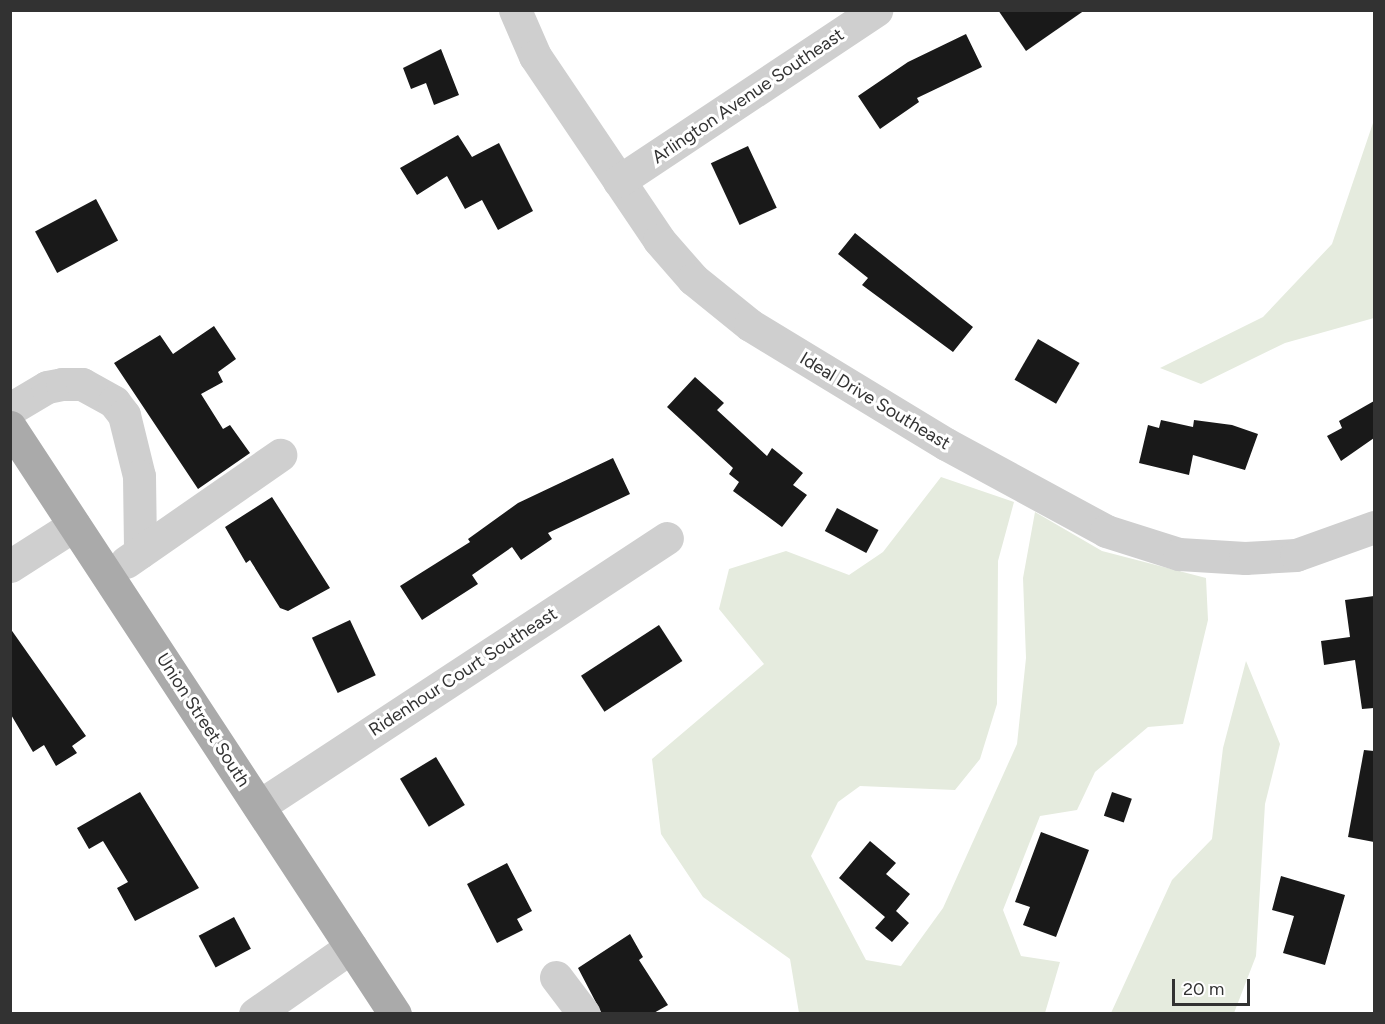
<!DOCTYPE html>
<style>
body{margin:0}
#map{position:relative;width:1385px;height:1024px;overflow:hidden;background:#fff;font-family:Figtree,sans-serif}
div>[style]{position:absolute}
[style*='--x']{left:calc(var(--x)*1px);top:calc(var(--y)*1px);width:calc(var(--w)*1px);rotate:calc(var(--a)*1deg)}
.green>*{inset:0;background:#e5ebde}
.building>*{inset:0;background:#191919;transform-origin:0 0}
.minor>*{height:33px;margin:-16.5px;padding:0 16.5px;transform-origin:16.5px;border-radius:16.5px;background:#cfcfcf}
.major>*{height:33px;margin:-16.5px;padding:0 16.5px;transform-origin:16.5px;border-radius:16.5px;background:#aaa}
span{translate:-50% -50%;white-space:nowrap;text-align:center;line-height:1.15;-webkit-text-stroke:6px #fff;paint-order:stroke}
.street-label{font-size:18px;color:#323232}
.frame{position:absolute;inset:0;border:12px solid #323232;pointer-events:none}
.scale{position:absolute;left:1172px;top:979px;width:78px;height:27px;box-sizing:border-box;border:3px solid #323232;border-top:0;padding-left:8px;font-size:18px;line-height:21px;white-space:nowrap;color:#323232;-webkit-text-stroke:4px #fff;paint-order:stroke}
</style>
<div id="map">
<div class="green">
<i style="clip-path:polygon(1374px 120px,1374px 318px,1285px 343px,1201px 384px,1160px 368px,1263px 317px,1332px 244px)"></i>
<i style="clip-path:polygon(941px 477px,1014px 502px,998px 561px,997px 704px,980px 759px,955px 790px,860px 786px,838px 802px,811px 856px,866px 960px,901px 966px,943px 908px,1017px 744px,1026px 658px,1023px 578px,1035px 512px,1102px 551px,1206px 578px,1208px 620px,1183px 724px,1148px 727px,1095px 772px,1077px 810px,1040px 816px,1003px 910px,1021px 956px,1060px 962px,1045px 1013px,799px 1013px,790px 959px,703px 897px,661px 834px,652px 759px,764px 664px,719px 609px,729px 569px,786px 551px,849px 575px,883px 552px)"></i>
<i style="clip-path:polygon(1246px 661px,1280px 744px,1265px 804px,1256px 956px,1234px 1013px,1111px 1013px,1172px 880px,1212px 839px,1223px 748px)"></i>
</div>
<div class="building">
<i style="clip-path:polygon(998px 10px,1085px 10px,1026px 51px)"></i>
<i style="clip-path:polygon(966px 34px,982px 67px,917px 98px,919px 102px,880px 129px,858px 96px,908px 62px)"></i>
<i style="clip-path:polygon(441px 49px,459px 95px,434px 105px,426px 83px,411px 89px,403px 68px)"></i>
<i style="clip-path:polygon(458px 135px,472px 157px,499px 143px,533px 211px,498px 230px,482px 200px,465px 209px,447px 176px,417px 195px,400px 168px)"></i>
<i style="left:748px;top:146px;width:68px;height:41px;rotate:65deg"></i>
<i style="left:96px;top:199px;width:47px;height:69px;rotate:62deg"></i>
<i style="clip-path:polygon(855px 233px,973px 327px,953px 352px,862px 285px,868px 278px,838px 254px)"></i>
<i style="clip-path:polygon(214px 326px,236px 359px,218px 372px,223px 382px,201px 394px,223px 429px,230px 425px,250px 453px,198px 489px,114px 363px,160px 335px,173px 354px)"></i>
<i style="left:1038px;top:339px;width:48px;height:47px;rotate:30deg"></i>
<i style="clip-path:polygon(695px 377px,724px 403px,717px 410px,767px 456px,772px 448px,803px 473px,793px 485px,807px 495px,782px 527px,733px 491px,739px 482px,729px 474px,733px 468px,667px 407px)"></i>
<i style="clip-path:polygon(1374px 401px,1374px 438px,1341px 461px,1327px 436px,1342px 428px,1339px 421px)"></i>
<i style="clip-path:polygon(1161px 420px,1193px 427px,1194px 420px,1232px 425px,1258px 434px,1245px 470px,1193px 455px,1189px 475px,1139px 463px,1148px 425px,1159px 428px)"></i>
<i style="clip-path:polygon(613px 458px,630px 494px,548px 533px,552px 539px,521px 560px,512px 547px,472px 575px,478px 584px,422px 620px,400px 586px,470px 542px,468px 539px,518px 503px)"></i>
<i style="clip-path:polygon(272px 497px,330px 588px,288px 611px,280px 608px,250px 560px,246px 563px,225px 527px)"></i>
<i style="left:837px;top:508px;width:47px;height:26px;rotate:28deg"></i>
<i style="clip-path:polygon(1374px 596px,1374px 708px,1362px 709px,1355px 660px,1324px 665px,1321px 641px,1350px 637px,1345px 600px)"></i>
<i style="left:350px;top:620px;width:61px;height:42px;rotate:65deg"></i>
<i style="left:659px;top:625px;width:43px;height:93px;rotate:57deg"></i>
<i style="clip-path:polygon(10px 628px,86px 736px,72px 746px,77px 753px,56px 766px,44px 745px,33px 752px,10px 713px)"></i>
<i style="clip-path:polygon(1364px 750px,1374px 751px,1374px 842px,1348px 837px)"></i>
<i style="left:436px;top:757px;width:56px;height:42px;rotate:59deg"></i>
<i style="clip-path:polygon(140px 792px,199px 888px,135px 921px,117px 888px,128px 882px,103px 841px,89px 849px,77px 828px)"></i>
<i style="left:1112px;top:792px;width:21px;height:25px;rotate:19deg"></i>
<i style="clip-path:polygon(1041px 832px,1089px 850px,1056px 937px,1023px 925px,1030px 907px,1015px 902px)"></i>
<i style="clip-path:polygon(870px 841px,896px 863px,886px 874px,910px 894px,896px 911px,909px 923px,892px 942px,875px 928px,885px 917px,839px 878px)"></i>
<i style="clip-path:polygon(507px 863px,532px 911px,517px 919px,523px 930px,497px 943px,467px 884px)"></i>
<i style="clip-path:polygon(1281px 876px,1345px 895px,1325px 965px,1283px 953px,1294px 916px,1272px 910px)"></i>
<i style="left:234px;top:917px;width:36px;height:40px;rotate:62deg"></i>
<i style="clip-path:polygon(630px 934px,643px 957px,639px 960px,668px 1005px,652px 1014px,602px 1014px,578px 968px)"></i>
</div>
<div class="minor">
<i style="--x:515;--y:10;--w:50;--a:66.5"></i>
<i style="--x:535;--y:56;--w:222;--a:56"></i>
<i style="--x:659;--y:240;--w:52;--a:48.9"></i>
<i style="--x:693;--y:279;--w:73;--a:38.9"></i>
<i style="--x:750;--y:325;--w:229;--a:31.3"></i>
<i style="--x:946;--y:444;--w:182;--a:28.5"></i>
<i style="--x:1106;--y:531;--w:77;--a:17.5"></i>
<i style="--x:1179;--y:554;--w:66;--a:3.5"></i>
<i style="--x:1245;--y:558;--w:51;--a:-3.4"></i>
<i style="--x:1296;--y:555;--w:83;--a:-19.7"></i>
<i style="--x:619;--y:181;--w:309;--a:-33.6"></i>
<i style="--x:10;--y:409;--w:43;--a:-30.7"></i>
<i style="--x:47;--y:387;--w:15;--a:-11"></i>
<i style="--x:62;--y:384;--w:20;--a:0"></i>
<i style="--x:82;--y:384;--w:37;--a:29"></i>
<i style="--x:114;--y:402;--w:16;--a:52"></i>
<i style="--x:124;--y:415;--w:63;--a:76.2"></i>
<i style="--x:139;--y:476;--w:76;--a:89.2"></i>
<i style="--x:126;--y:562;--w:188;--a:-34.8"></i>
<i style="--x:10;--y:566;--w:76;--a:-32.6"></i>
<i style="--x:259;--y:806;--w:488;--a:-33.3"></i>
<i style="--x:556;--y:977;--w:46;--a:52.9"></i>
<i style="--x:255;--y:1014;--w:117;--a:-34.9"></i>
</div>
<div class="major">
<i style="--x:10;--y:427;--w:702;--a:56.74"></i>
</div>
<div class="street-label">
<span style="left:748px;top:96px;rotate:-34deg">Arlington Avenue Southeast</span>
<span style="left:875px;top:401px;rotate:31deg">Ideal Drive Southeast</span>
<span style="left:463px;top:672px;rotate:-33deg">Ridenhour Court Southeast</span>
<span style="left:203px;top:720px;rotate:57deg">Union Street South</span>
</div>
<div class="frame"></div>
<div class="scale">20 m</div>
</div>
